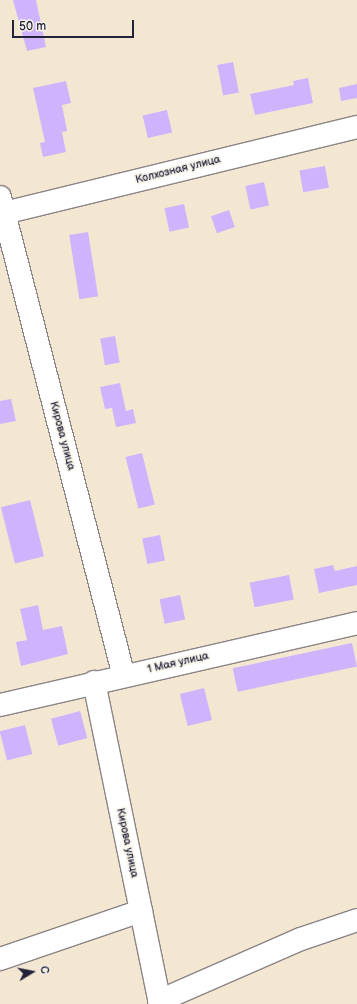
<!DOCTYPE html>
<meta charset="utf-8">
<style>
body{margin:0}
#map{position:relative;width:357px;height:1004px;overflow:hidden;background:#f4e7d1;font-family:"Balsamiq Sans",sans-serif}
div>[style]{position:absolute}
[style*='--x']{left:calc(var(--x)*1px);top:calc(var(--y)*1px);width:calc(var(--w)*1px);rotate:calc(var(--a)*1deg)}
.building>*{inset:0;background:#ceb3fd;transform-origin:0 0}
.roads{filter:drop-shadow(1px 0 #8b8486) drop-shadow(-1px 0 #8b8486) drop-shadow(0 1px #8b8486) drop-shadow(0 -1px #8b8486)}
.minor>*{height:22px;margin:-11px;padding:0 11px;transform-origin:11px;border-radius:11px;background:#fff}
span{translate:-50% -50%;white-space:nowrap;text-align:center;line-height:1.15;-webkit-text-stroke:3.5px #f7f3e8;paint-order:stroke}
.street-label{font-size:11px;color:#22223b}
.north{position:absolute;left:12px;top:952px;width:40px;height:40px;-webkit-text-stroke:3px #f7f3e8;paint-order:stroke;rotate:80deg;font-size:11px;font-weight:700;line-height:16px;text-align:center;color:#22223b}
.north::after{content:'';display:block;margin:auto;width:14px;height:18px;background:#22223b;clip-path:polygon(50% 0,100% 100%,50% 72%,0 100%)}
.scale{position:absolute;left:12px;top:20px;width:122px;height:18px;box-sizing:border-box;border:2px solid #22223b;border-top:0;padding-left:5px;font-size:12px;line-height:14px;white-space:nowrap;color:#22223b;-webkit-text-stroke:3px #f7f3e8;paint-order:stroke}
</style>
<div id="map">
<div class="building">
<i style="clip-path:polygon(13px 0,36px 0,46px 47px,27px 51px)"></i>
<i style="left:233px;top:62px;width:31px;height:16px;rotate:79deg"></i>
<i style="clip-path:polygon(308px 78px,313px 103px,255px 115px,250px 94px,294px 85px,293px 81px)"></i>
<i style="clip-path:polygon(66px 81px,71px 103px,62px 105px,67px 131px,62px 132px,66px 152px,43px 157px,40px 143px,45px 142px,33px 88px)"></i>
<i style="clip-path:polygon(357px 84px,357px 98px,341px 101px,339px 88px)"></i>
<i style="left:167px;top:110px;width:23px;height:25px;rotate:77deg"></i>
<i style="left:325px;top:166px;width:22px;height:26px;rotate:80deg"></i>
<i style="left:264px;top:182px;width:24px;height:19px;rotate:78deg"></i>
<i style="left:184px;top:204px;width:24px;height:20px;rotate:78deg"></i>
<i style="left:229px;top:210px;width:18px;height:19px;rotate:71deg"></i>
<i style="left:88px;top:232px;width:65px;height:19px;rotate:81deg"></i>
<i style="left:115px;top:336px;width:27px;height:15px;rotate:80deg"></i>
<i style="clip-path:polygon(120px 383px,126px 411px,133px 409px,136px 423px,116px 427px,112px 408px,105px 409px,100px 387px)"></i>
<i style="clip-path:polygon(11px 399px,16px 421px,0 424px,0 401px)"></i>
<i style="left:142px;top:453px;width:53px;height:17px;rotate:76deg"></i>
<i style="left:30px;top:500px;width:58px;height:30px;rotate:76deg"></i>
<i style="left:160px;top:535px;width:26px;height:18px;rotate:79deg"></i>
<i style="clip-path:polygon(333px 565px,335px 571px,357px 566px,357px 585px,319px 593px,314px 569px)"></i>
<i style="left:289px;top:575px;width:25px;height:40px;rotate:79deg"></i>
<i style="left:180px;top:595px;width:25px;height:21px;rotate:78deg"></i>
<i style="clip-path:polygon(38px 605px,43px 630px,62px 626px,68px 654px,21px 666px,16px 642px,27px 640px,20px 609px)"></i>
<i style="left:352px;top:643px;width:24px;height:122px;rotate:78deg"></i>
<i style="left:204px;top:688px;width:33px;height:25px;rotate:76deg"></i>
<i style="left:80px;top:711px;width:28px;height:30px;rotate:75deg"></i>
<i style="left:25px;top:725px;width:30px;height:26px;rotate:76deg"></i>
</div>
<div class="roads">
<div class="minor">
<i style="--x:0;--y:197;--w:494;--a:75.5"></i>
<i style="--x:0;--y:214;--w:367;--a:-13.7"></i>
<i style="--x:94;--y:682;--w:329;--a:78.4"></i>
<i style="--x:0;--y:705;--w:366;--a:-12.9"></i>
<i style="--x:0;--y:959;--w:149;--a:-18.8"></i>
<i style="--x:159;--y:1001;--w:155;--a:-23.6"></i>
<i style="--x:301;--y:939;--w:59;--a:-18.7"></i>
</div>
</div>
<div class="street-label">
<span style="left:178px;top:170px;rotate:-14deg">Колхозная улица</span>
<span style="left:62px;top:436px;rotate:75deg">Кирова улица</span>
<span style="left:178px;top:663px;rotate:-13deg">1 Мая улица</span>
<span style="left:127px;top:843px;rotate:78deg">Кирова улица</span>
</div>
<div class="north">С</div>
<div class="scale">50 m</div>
</div>
